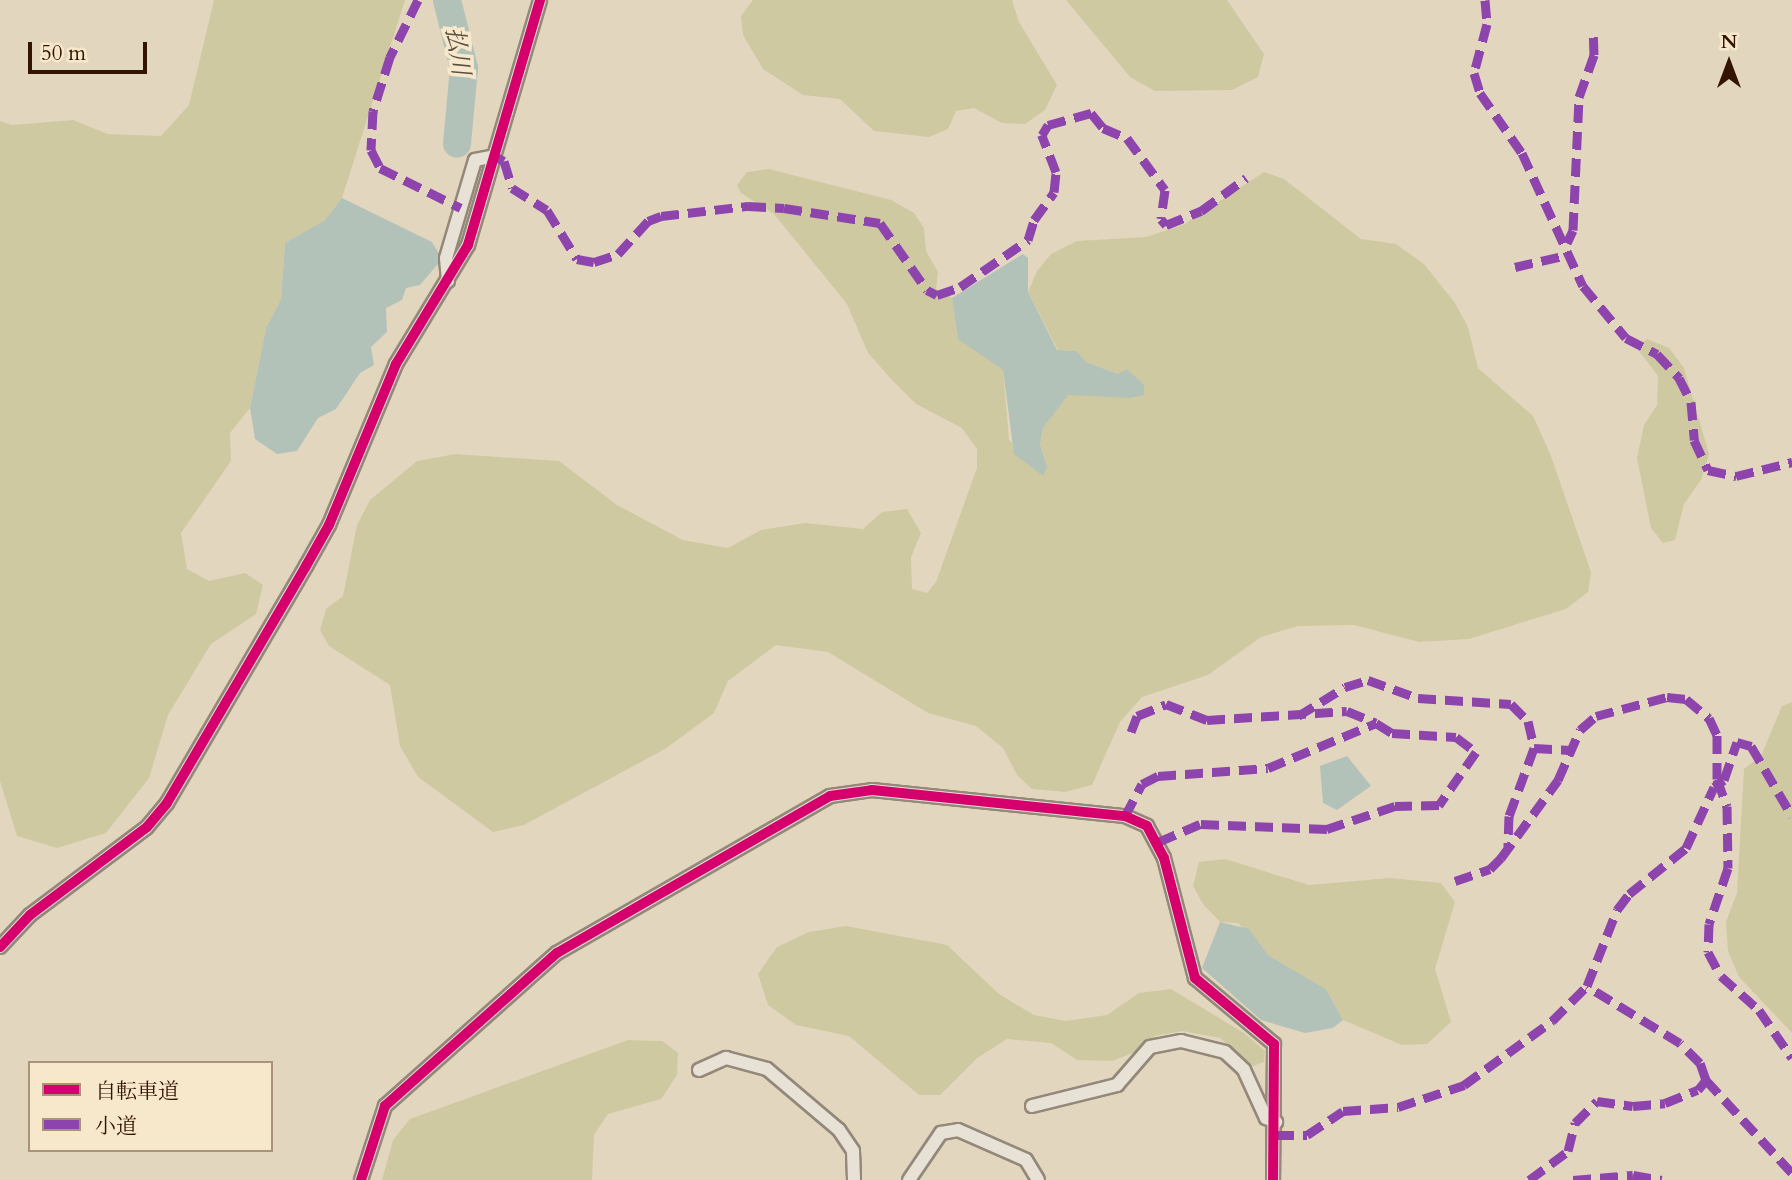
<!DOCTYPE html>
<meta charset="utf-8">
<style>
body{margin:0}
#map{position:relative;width:1792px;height:1180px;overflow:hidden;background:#e3d6bf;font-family:Cardo,"Noto Serif JP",serif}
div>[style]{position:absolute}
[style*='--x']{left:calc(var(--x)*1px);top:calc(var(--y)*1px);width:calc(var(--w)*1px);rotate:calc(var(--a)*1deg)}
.green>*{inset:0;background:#cfc9a1}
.water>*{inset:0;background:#b3c2b8}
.river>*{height:28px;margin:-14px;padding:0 14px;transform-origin:14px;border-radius:14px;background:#b3c2b8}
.roads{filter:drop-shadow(2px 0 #938879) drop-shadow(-2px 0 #938879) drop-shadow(0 2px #938879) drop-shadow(0 -2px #938879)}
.minor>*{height:12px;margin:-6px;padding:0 6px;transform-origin:6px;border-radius:6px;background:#e8e2d6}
.quiet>*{height:9px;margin-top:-4.5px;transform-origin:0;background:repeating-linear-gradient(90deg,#8e44ad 0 18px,transparent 0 27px)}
.cycleway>*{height:10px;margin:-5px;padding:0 5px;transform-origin:5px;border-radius:5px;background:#d6006c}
span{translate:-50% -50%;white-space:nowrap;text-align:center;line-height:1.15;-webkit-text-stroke:7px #f7e8cc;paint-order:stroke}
.water-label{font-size:24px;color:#584e41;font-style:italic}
.legend{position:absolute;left:28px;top:1061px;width:245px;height:91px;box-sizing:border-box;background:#f7e8cc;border:2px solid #a9937b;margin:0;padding:9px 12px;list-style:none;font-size:21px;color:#331402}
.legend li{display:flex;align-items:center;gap:14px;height:35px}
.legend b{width:35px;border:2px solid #a9937b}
.north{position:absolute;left:1694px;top:28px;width:70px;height:70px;-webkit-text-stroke:5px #f7e8cc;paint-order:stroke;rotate:0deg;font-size:19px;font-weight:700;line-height:28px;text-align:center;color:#331402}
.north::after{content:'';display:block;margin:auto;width:24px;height:32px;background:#331402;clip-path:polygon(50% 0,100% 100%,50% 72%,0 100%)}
.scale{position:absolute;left:28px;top:42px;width:119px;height:32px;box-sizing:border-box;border:4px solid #331402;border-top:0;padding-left:9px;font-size:21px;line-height:24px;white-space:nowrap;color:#331402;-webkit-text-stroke:5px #f7e8cc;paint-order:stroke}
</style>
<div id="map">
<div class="green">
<i style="clip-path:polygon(214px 0,405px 0,342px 198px,325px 220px,285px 243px,281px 299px,266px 328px,250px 408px,230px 433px,231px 461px,181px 533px,187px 569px,209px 581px,245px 573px,263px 585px,256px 614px,211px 644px,168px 715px,149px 778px,106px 833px,57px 848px,17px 836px,0 781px,0 121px,12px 125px,73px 120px,108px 134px,161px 136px,189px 105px)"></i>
<i style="clip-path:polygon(753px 0,1012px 0,1019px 22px,1057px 85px,1045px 110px,1025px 124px,1002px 123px,974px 108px,956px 111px,948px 129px,929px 137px,874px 131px,840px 99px,803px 95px,763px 69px,743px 35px,741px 16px)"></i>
<i style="clip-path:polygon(1066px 0,1227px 0,1264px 54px,1258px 77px,1232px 90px,1155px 91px,1130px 77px)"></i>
<i style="clip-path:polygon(769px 169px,891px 200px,914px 213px,924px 228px,926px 251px,938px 272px,936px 289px,952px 298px,958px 338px,1003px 370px,1009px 440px,1047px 467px,1040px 444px,1043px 428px,1068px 394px,1108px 397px,1118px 374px,1086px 362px,1077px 351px,1058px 350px,1028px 292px,1037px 271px,1051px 254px,1077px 241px,1146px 237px,1185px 224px,1264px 172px,1284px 179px,1361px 239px,1396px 244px,1424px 264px,1455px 303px,1468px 327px,1478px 368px,1533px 416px,1551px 456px,1591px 572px,1588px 592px,1566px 609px,1469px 639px,1419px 642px,1354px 625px,1298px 626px,1261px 637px,1208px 675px,1142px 697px,1120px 722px,1092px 785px,1065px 792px,1032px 789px,1017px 775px,1003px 748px,976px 726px,928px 713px,828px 652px,776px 645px,728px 681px,714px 713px,665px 749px,524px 825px,493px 832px,418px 777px,400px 746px,390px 685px,329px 646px,320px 630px,326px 609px,343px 596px,357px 525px,370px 500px,417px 461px,456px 454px,559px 461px,617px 505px,683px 540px,728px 548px,761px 530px,805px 523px,863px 529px,882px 512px,907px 509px,921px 533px,911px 557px,912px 589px,927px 593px,936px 582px,977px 468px,977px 449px,962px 428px,916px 404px,892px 380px,868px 353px,847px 304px,774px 214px,741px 193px,737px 185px,747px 172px)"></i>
<i style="clip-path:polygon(1647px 339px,1669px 348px,1684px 368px,1709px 454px,1701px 480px,1684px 504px,1675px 540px,1663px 543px,1651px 528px,1637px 458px,1644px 425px,1657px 405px,1658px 376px,1636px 347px)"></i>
<i style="clip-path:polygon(1792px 702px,1792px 1033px,1739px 977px,1728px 951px,1726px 922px,1737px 893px,1744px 769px,1761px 756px,1782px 706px)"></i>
<i style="clip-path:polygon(1225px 859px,1309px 885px,1390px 878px,1441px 883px,1455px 902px,1435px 969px,1451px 1022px,1427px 1044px,1402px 1045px,1343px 1020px,1326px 989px,1268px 955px,1238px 923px,1220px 922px,1203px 904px,1193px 886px,1199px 862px)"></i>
<i style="clip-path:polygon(846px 926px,947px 945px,999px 994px,1034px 1015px,1066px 1021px,1107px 1015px,1139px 993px,1171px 989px,1244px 1033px,1265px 1051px,1264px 1062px,1253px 1066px,1220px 1038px,1182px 1031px,1155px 1036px,1141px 1050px,1112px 1061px,1077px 1060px,1051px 1043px,1007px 1039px,977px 1058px,940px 1095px,919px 1095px,849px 1036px,796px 1025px,768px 1005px,758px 974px,777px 947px,809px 932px)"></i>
<i style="clip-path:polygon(628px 1040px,662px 1041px,678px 1053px,677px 1075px,661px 1099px,608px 1114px,594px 1135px,592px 1180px,382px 1180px,393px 1140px,410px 1119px)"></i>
</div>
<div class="water">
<i style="clip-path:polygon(342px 198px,432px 242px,442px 259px,420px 285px,406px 288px,402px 300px,386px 308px,387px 332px,371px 347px,374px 365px,360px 373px,336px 409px,318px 418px,297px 451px,277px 454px,255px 439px,250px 408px,266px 328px,281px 299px,285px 243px,325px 220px)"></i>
<i style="clip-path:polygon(1023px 254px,1028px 258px,1028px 292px,1057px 350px,1077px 351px,1086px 362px,1118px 374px,1127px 369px,1144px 385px,1144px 395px,1130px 398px,1068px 395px,1043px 428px,1040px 444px,1047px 467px,1043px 476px,1014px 454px,1003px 370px,958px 339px,952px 298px)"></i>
<i style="clip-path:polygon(1347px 756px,1371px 786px,1337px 810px,1323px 803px,1320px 766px)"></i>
<i style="clip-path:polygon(1220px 922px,1249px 929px,1268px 955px,1326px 989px,1343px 1020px,1333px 1028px,1305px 1033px,1261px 1020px,1202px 968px)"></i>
</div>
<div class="river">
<i style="--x:447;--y:0;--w:70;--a:76"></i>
<i style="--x:464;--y:68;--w:76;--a:95.3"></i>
</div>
<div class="roads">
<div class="minor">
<i style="--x:448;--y:281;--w:23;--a:-95"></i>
<i style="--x:446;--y:258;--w:102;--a:-73.5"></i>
<i style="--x:475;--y:160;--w:20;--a:-11"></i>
<i style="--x:0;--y:947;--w:44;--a:-46.8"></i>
<i style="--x:30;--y:915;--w:146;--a:-36.9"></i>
<i style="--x:147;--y:827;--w:31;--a:-50"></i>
<i style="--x:167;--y:803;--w:275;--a:-59.6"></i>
<i style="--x:306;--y:566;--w:47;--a:-60.7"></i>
<i style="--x:329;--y:525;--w:174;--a:-67.4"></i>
<i style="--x:396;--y:364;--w:139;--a:-58.8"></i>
<i style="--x:468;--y:245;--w:255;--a:-73.6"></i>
<i style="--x:699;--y:1070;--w:30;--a:-24"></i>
<i style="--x:726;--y:1058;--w:42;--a:15"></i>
<i style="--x:767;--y:1069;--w:94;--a:40.3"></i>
<i style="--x:839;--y:1130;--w:25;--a:56"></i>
<i style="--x:853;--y:1151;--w:29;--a:88"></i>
<i style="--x:1032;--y:1106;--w:88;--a:-13.9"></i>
<i style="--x:1117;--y:1085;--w:50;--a:-49"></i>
<i style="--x:1150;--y:1047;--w:32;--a:-11"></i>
<i style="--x:1181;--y:1041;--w:45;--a:14"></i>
<i style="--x:1225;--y:1052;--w:26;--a:43"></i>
<i style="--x:1244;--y:1070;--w:53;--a:65.4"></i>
<i style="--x:1266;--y:1118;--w:11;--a:22"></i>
<i style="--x:361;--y:1180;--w:78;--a:-72"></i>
<i style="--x:385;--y:1106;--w:230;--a:-41.7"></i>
<i style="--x:557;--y:953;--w:315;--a:-29.9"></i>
<i style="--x:830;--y:796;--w:42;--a:-8.1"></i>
<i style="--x:872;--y:790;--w:254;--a:5.9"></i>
<i style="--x:1125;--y:816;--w:24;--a:24"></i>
<i style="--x:1147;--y:826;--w:36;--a:62"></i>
<i style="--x:1164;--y:858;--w:124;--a:75.5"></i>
<i style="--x:1195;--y:978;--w:103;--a:39.9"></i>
<i style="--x:1274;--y:1044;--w:136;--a:90.4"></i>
<i style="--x:909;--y:1180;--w:57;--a:-55.8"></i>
<i style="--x:941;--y:1133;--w:17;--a:-10"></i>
<i style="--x:958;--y:1130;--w:74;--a:23.8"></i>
<i style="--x:1026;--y:1160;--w:23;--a:59"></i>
</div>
</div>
<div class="quiet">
<i style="--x:418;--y:0;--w:64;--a:116.2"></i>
<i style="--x:390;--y:57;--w:57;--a:107.5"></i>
<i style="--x:373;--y:111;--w:39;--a:93"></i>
<i style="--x:371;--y:150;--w:20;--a:63"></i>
<i style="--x:380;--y:168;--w:90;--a:26.3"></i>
<i style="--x:1485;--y:0;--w:24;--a:85"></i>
<i style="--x:1487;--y:24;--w:51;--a:104.9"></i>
<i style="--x:1474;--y:73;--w:21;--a:73"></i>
<i style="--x:1480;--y:93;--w:73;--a:55"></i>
<i style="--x:1522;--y:153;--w:146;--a:65.4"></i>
<i style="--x:1583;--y:286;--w:67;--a:50.4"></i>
<i style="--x:1626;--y:338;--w:35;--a:27"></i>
<i style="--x:1657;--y:354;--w:33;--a:47"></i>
<i style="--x:1679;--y:378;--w:27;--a:63"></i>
<i style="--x:1691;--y:402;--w:38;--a:85"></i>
<i style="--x:1694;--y:440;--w:33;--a:65"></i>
<i style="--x:1708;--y:470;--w:29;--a:12"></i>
<i style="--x:1736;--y:476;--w:58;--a:-14"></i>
<i style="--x:495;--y:156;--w:10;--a:29"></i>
<i style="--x:504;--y:161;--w:28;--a:73"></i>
<i style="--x:512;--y:188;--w:41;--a:32.2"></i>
<i style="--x:547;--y:210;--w:57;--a:58.5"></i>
<i style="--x:577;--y:259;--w:17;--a:10"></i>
<i style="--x:594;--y:262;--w:25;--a:-18"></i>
<i style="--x:618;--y:254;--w:45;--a:-47.7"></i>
<i style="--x:648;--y:221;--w:14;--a:-21"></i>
<i style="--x:661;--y:216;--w:88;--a:-6.6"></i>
<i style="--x:748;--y:206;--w:36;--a:3"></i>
<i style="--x:784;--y:208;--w:97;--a:8.9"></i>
<i style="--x:880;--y:223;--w:82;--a:55"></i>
<i style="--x:927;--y:290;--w:11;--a:27"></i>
<i style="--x:937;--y:295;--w:24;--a:-19"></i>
<i style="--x:960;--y:287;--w:83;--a:-34.7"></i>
<i style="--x:1028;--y:240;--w:21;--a:-73"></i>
<i style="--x:1034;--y:220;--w:34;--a:-54"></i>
<i style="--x:1054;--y:192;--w:20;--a:-84"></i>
<i style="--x:1056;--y:172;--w:40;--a:-111"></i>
<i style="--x:1042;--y:135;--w:12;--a:-59"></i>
<i style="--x:1048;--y:125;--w:45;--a:-15.6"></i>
<i style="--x:1091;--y:113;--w:19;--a:51"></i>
<i style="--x:1103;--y:128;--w:26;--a:23"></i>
<i style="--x:1127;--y:138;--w:64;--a:53.8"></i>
<i style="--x:1165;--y:190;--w:29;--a:98"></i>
<i style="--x:1161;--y:219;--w:8;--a:50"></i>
<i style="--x:1166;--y:225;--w:38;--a:-22"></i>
<i style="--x:1201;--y:211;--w:56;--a:-36.3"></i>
<i style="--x:1567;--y:243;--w:14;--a:-65"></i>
<i style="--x:1573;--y:230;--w:133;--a:-87.4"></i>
<i style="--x:1579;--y:97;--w:45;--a:-70.3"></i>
<i style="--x:1594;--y:55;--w:24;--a:-92"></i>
<i style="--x:1515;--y:267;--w:53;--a:-13"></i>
<i style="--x:1298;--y:716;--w:55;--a:-31.7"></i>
<i style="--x:1345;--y:687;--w:24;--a:-17"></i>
<i style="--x:1368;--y:680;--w:53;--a:19.8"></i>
<i style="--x:1418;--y:698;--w:93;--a:3.7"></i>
<i style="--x:1511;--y:704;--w:24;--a:45"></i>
<i style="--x:1528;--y:721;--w:28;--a:77"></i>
<i style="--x:1534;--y:748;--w:72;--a:110.2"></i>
<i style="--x:1509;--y:816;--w:31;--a:92"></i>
<i style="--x:1131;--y:732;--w:17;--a:-69"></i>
<i style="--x:1137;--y:716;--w:31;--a:-22"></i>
<i style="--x:1166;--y:704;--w:44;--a:21.3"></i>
<i style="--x:1207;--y:720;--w:140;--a:-3.7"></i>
<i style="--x:1347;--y:711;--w:31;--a:22"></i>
<i style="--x:1534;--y:748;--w:37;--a:3"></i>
<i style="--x:1125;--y:816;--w:36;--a:-62"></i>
<i style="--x:1142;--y:784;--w:18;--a:-27"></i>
<i style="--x:1158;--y:776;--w:110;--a:-4.2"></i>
<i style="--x:1268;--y:768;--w:117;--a:-22.6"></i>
<i style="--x:1376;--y:723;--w:19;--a:32"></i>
<i style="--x:1392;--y:733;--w:64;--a:3.6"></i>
<i style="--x:1456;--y:737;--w:25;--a:37"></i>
<i style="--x:1476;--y:752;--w:65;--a:124.9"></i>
<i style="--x:1439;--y:805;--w:44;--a:178.7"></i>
<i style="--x:1395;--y:806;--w:72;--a:161.3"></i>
<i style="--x:1327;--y:829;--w:127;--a:-177.7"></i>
<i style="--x:1200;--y:824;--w:46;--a:156.8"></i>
<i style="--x:1455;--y:881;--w:37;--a:-19"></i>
<i style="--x:1490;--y:869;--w:16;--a:-45"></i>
<i style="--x:1501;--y:858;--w:97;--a:-53.8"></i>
<i style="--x:1558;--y:780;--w:55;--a:-66.3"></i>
<i style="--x:1580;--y:730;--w:21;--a:-41"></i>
<i style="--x:1596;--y:716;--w:73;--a:-15"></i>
<i style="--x:1667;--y:697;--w:19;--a:6"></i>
<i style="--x:1686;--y:699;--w:30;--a:40"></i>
<i style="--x:1709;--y:718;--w:19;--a:65"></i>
<i style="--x:1717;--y:735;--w:44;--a:90"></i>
<i style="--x:1717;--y:779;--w:29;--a:70"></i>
<i style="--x:1727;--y:806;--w:62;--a:89.1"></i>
<i style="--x:1728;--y:868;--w:59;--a:108.7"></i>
<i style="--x:1709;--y:924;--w:28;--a:92"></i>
<i style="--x:1708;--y:952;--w:27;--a:62"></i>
<i style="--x:1721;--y:976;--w:51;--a:41.8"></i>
<i style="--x:1759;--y:1010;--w:58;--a:55.5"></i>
<i style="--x:1706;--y:1080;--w:127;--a:47.2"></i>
<i style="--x:1276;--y:1135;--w:31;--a:0"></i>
<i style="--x:1307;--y:1135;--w:43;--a:-33.7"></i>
<i style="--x:1343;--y:1111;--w:55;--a:-4.2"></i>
<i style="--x:1398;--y:1107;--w:70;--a:-18.4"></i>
<i style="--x:1464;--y:1085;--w:109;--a:-36"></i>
<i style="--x:1552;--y:1021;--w:49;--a:-45"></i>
<i style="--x:1587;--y:986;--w:82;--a:-68.5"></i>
<i style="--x:1617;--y:910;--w:20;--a:-53"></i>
<i style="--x:1629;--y:894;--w:73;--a:-38.9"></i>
<i style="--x:1686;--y:848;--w:67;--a:-65.3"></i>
<i style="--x:1714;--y:787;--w:12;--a:-35"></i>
<i style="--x:1724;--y:780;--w:40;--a:-71.1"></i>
<i style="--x:1737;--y:742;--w:15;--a:16"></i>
<i style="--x:1751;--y:746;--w:81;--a:59.6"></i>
<i style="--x:1529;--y:1180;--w:49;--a:-36.6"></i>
<i style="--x:1568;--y:1151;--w:29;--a:-76"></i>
<i style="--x:1575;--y:1123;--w:31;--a:-45"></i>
<i style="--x:1597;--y:1101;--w:36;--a:8"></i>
<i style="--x:1633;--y:1106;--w:32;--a:-5"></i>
<i style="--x:1665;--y:1103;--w:35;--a:-22"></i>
<i style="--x:1698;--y:1090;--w:13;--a:-51"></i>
<i style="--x:1706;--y:1080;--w:18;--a:-109"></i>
<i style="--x:1700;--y:1063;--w:28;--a:-135"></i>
<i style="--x:1680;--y:1043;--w:109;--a:-148.5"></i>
<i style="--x:1573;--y:1180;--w:60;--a:-4.8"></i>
<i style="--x:1633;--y:1175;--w:29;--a:10"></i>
</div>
<div class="cycleway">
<i style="--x:0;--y:947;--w:44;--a:-46.8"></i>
<i style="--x:30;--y:915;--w:146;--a:-36.9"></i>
<i style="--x:147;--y:827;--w:31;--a:-50"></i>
<i style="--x:167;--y:803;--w:275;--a:-59.6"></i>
<i style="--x:306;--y:566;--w:47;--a:-60.7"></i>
<i style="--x:329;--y:525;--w:174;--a:-67.4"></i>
<i style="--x:396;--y:364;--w:139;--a:-58.8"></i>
<i style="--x:468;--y:245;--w:255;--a:-73.6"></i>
<i style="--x:361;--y:1180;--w:78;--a:-72"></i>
<i style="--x:385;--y:1106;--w:230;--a:-41.7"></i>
<i style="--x:557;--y:953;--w:315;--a:-29.9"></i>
<i style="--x:830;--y:796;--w:42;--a:-8.1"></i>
<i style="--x:872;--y:790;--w:254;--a:5.9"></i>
<i style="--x:1125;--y:816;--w:24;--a:24"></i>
<i style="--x:1147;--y:826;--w:36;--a:62"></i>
<i style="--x:1164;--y:858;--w:124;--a:75.5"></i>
<i style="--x:1195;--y:978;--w:103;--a:39.9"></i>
<i style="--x:1274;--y:1044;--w:136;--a:90.4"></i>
</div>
<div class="water-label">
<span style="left:457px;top:51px;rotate:81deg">払川</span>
</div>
<ul class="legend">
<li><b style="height:9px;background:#d6006c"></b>自転車道</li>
<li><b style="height:9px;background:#8e44ad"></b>小道</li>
</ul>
<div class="north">N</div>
<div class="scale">50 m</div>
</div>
